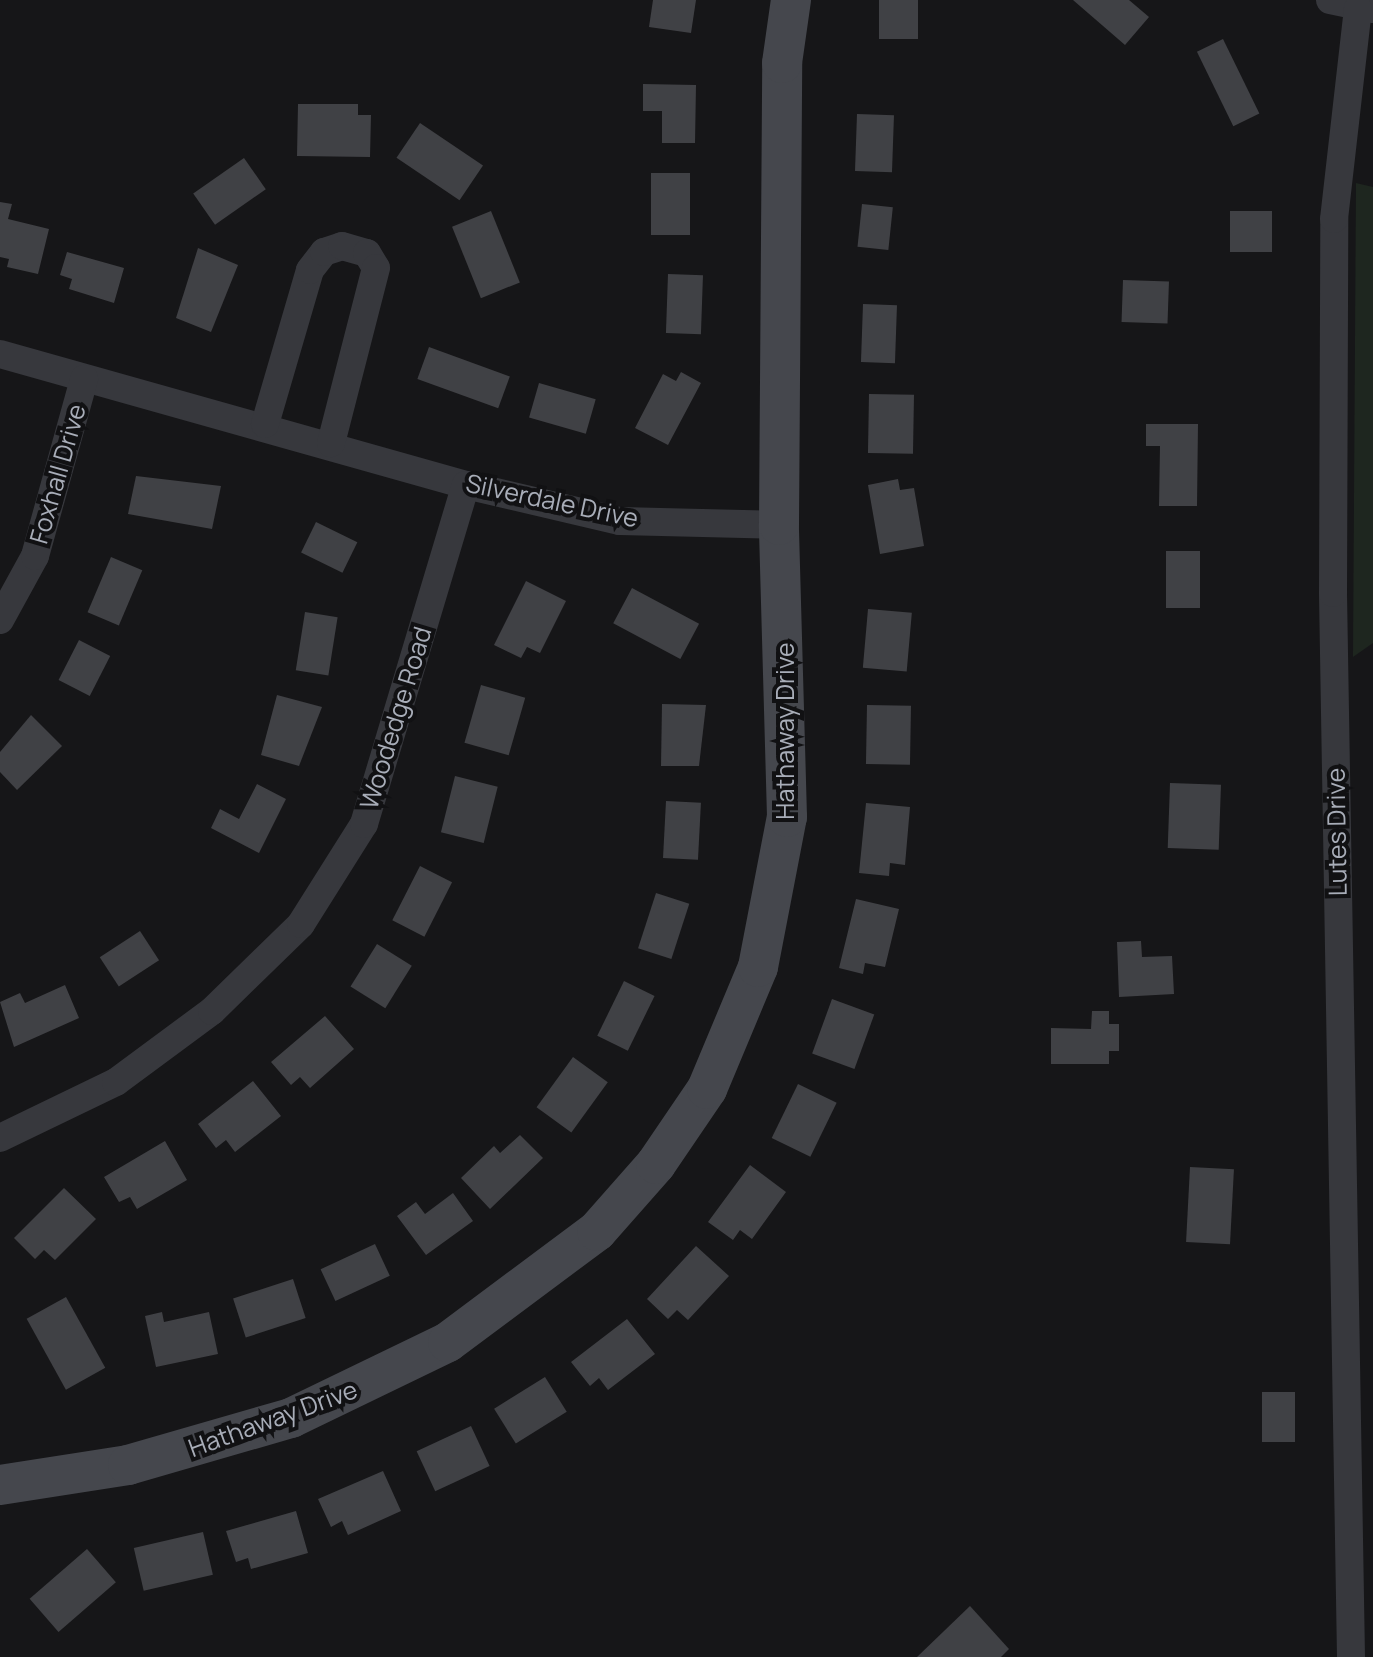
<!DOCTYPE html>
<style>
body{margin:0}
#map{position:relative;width:1373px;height:1657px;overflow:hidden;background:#161618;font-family:Manrope,sans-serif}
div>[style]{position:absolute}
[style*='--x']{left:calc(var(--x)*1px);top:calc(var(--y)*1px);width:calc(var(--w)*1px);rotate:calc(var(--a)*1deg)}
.green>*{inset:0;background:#1e261f}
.building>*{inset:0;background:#404145;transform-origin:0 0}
.street>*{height:28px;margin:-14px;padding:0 14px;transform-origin:14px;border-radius:14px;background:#37383d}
.secondary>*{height:40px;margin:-20px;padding:0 20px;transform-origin:20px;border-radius:20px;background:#45474d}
span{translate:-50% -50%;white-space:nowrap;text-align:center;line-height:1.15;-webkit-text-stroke:8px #111113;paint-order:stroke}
.street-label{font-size:25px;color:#a8adb8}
</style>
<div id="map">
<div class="green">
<i style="clip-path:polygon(1356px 183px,1373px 187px,1373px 643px,1353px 657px)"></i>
</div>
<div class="building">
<i style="clip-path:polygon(653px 0,696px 0,691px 33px,649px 27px)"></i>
<i style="left:879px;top:0;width:39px;height:39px"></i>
<i style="clip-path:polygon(1073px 0,1129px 0,1149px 17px,1125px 45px)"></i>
<i style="left:1223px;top:39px;width:83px;height:29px;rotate:64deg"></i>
<i style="clip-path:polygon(643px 84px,696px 85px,695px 143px,662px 143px,662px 111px,643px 111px)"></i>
<i style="clip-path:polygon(298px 104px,358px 104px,358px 115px,371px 115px,370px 157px,297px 156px)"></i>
<i style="left:857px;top:114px;width:37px;height:57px;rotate:2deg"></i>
<i style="left:420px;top:123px;width:76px;height:42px;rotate:34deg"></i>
<i style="left:244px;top:158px;width:38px;height:62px;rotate:55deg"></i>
<i style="left:651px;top:173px;width:39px;height:62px"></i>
<i style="clip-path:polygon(0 202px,12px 204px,8px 219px,49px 229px,38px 274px,7px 267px,9px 259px,0 257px)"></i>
<i style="left:862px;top:204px;width:31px;height:43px;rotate:6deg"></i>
<i style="left:491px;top:211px;width:77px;height:42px;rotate:68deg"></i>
<i style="left:1230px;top:211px;width:42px;height:41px"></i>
<i style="clip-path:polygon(198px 248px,238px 265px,211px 332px,176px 318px)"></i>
<i style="clip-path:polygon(67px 252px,124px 268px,114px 303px,69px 289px,72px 279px,60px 275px)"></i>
<i style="left:668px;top:274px;width:35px;height:59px;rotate:2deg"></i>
<i style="left:1123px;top:280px;width:46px;height:42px;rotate:2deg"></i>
<i style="left:863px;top:304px;width:34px;height:58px;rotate:2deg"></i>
<i style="left:429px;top:347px;width:86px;height:34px;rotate:20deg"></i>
<i style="clip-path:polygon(681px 372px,701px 383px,668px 445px,635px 428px,663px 374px,676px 381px)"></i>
<i style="left:539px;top:383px;width:59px;height:36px;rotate:16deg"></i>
<i style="left:869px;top:394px;width:45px;height:59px;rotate:1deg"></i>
<i style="clip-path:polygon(1146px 424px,1198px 424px,1197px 506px,1159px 506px,1160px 446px,1146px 446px)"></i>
<i style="clip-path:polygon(136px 476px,221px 486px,212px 529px,128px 514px)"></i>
<i style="clip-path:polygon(898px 479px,900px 490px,914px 488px,924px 546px,880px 554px,868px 485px)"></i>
<i style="left:316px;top:522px;width:46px;height:34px;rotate:26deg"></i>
<i style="left:1166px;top:551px;width:34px;height:57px"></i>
<i style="left:111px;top:557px;width:34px;height:60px;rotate:23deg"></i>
<i style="clip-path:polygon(526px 581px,566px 601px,540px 653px,527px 647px,521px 658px,494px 645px)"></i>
<i style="left:632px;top:588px;width:76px;height:40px;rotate:28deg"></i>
<i style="left:868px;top:609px;width:44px;height:59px;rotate:5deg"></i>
<i style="left:305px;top:612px;width:33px;height:59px;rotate:9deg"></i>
<i style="left:79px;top:640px;width:35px;height:45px;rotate:27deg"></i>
<i style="left:481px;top:685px;width:46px;height:60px;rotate:16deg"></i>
<i style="clip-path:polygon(277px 695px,322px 707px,299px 766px,261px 755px)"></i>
<i style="clip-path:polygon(662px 704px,706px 705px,699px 766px,661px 766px)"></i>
<i style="left:867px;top:705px;width:44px;height:59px;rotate:1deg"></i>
<i style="clip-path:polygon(31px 715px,62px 746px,17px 790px,0 772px,0 752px)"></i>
<i style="left:455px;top:776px;width:44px;height:58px;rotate:14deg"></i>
<i style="left:1170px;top:783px;width:51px;height:65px;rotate:2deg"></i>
<i style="clip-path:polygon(257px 784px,286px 799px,259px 853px,211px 828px,220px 809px,239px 819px)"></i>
<i style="left:666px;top:801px;width:35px;height:57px;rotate:3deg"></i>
<i style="clip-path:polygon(866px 803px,910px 807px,905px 865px,890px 863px,889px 876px,859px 873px)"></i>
<i style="left:420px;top:866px;width:36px;height:61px;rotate:27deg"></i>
<i style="left:656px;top:893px;width:35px;height:58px;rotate:18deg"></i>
<i style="clip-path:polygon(856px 899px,899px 909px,885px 967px,865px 963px,863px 974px,839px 968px)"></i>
<i style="left:140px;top:931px;width:35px;height:48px;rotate:57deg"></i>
<i style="clip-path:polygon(1141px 941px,1142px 957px,1172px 956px,1174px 994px,1119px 997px,1117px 942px)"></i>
<i style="left:377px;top:944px;width:41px;height:50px;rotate:32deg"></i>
<i style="left:624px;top:981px;width:34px;height:61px;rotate:26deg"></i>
<i style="clip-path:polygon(65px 985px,79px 1018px,14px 1047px,0 1002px,20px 993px,25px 1003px)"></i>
<i style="left:832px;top:999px;width:45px;height:58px;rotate:20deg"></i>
<i style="clip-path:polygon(1092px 1011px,1109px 1011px,1109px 1024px,1119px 1024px,1119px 1051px,1109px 1051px,1109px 1064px,1051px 1064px,1051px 1028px,1091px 1029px)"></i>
<i style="clip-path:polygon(325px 1016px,354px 1049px,310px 1088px,300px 1077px,291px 1085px,271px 1062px)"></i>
<i style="left:573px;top:1057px;width:43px;height:62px;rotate:36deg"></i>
<i style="clip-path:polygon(253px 1081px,281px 1116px,235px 1152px,226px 1140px,216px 1148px,198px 1124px)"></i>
<i style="left:798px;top:1084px;width:43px;height:60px;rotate:26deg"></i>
<i style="clip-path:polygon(520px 1135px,543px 1158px,490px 1209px,461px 1178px,494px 1146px,500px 1153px)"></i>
<i style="clip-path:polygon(165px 1141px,187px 1180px,137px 1209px,130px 1197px,119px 1202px,104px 1177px)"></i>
<i style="clip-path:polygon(750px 1165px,786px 1192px,752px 1239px,740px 1230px,733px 1240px,708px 1222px)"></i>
<i style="left:1190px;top:1167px;width:44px;height:75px;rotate:3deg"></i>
<i style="clip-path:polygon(64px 1188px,96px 1219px,55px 1260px,44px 1250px,35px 1259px,14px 1238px)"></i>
<i style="clip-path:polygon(453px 1193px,473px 1221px,426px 1255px,397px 1216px,416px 1202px,425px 1214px)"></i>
<i style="left:375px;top:1244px;width:35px;height:60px;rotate:65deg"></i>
<i style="clip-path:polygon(696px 1246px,729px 1276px,688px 1320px,677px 1310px,668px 1319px,647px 1299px)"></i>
<i style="left:293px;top:1279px;width:41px;height:63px;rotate:72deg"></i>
<i style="left:66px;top:1297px;width:81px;height:45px;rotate:61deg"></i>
<i style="clip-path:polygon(162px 1312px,164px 1322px,209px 1312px,218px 1354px,156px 1367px,145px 1316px)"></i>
<i style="clip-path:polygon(627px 1319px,655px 1354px,608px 1390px,599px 1378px,590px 1386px,571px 1362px)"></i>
<i style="left:545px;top:1377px;width:41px;height:60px;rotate:58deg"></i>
<i style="left:1262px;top:1392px;width:33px;height:50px"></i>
<i style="left:471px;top:1426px;width:44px;height:60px;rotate:65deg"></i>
<i style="clip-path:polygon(383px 1471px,401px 1511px,348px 1535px,342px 1521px,331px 1527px,318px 1499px)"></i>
<i style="clip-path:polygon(296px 1511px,308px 1553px,251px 1569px,248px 1558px,236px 1562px,226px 1531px)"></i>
<i style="left:203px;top:1532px;width:44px;height:71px;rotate:77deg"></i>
<i style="left:87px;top:1549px;width:44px;height:76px;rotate:49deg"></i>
<i style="clip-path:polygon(970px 1606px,1009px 1649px,1001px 1657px,917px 1657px)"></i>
</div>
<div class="street">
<i style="--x:1330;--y:0;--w:44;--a:11.8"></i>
<i style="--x:0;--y:354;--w:484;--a:15.7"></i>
<i style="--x:466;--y:485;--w:158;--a:13.2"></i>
<i style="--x:620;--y:521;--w:159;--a:1.4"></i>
<i style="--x:265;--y:424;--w:160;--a:-73.7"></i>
<i style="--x:310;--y:270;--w:23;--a:-52"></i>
<i style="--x:324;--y:252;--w:19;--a:-18"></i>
<i style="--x:342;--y:246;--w:26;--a:16"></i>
<i style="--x:367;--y:253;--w:17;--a:59"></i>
<i style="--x:376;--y:268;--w:181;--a:104.4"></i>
<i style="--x:0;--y:620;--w:73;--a:-61.3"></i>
<i style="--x:35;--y:556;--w:184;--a:-74.5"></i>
<i style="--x:0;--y:1138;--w:129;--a:-25.8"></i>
<i style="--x:116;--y:1082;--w:119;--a:-36.5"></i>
<i style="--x:212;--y:1011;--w:124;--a:-44.3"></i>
<i style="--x:301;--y:924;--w:118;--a:-57.8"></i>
<i style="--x:364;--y:824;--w:354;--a:-73.3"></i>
<i style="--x:1351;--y:1657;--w:1064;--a:-90.97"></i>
<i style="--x:1333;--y:593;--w:374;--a:-89.8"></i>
<i style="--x:1334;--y:219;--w:212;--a:-83.5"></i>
</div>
<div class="secondary">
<i style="--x:0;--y:1485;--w:130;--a:-8.9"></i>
<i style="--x:128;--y:1465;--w:170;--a:-16.1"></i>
<i style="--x:291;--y:1418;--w:174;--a:-25.8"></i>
<i style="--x:448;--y:1342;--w:186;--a:-36.7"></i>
<i style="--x:597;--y:1231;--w:89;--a:-48.6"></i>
<i style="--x:656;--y:1164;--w:91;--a:-55.8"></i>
<i style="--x:707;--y:1089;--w:132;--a:-67.3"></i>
<i style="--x:758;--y:967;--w:153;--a:-79.1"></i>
<i style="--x:787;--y:817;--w:292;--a:-91.6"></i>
<i style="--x:779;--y:525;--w:462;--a:-89.6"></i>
<i style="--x:782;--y:63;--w:64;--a:-81.9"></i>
</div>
<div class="street-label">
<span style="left:58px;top:474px;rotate:-74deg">Foxhall Drive</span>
<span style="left:552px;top:501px;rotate:12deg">Silverdale Drive</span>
<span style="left:396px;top:718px;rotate:-73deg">Woodedge Road</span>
<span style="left:785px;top:731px;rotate:-90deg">Hathaway Drive</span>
<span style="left:1337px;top:832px;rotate:-91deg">Lutes Drive</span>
<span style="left:273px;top:1419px;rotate:-20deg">Hathaway Drive</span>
</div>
</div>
